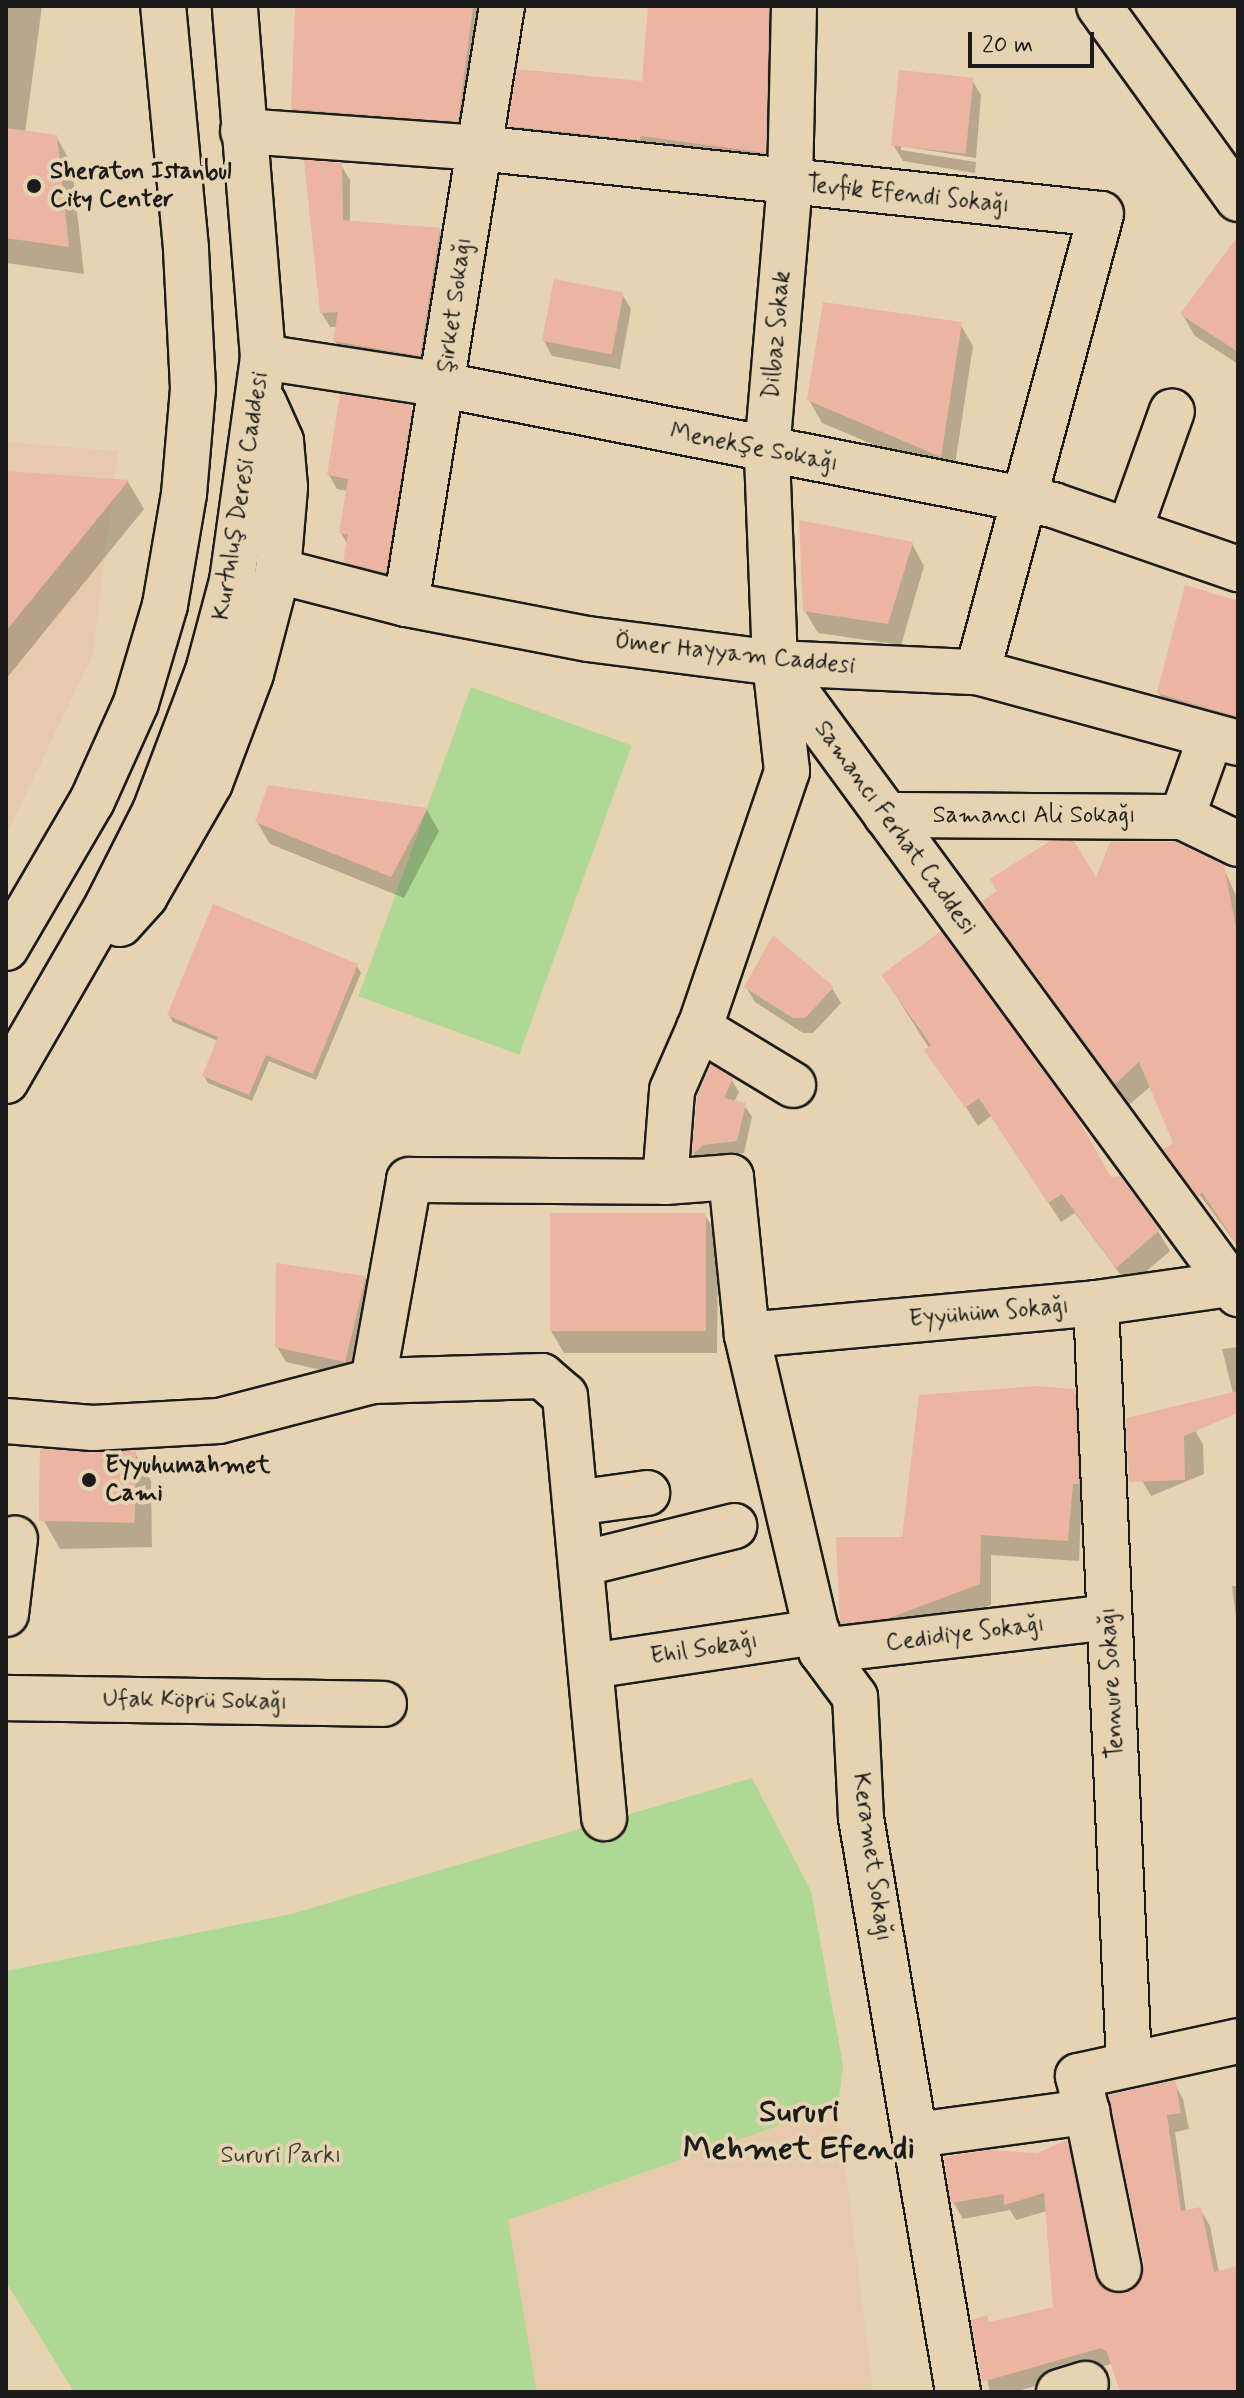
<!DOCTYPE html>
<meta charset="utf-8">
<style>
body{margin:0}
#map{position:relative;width:1244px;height:2398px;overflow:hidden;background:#e5d3b1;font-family:Mynerve,sans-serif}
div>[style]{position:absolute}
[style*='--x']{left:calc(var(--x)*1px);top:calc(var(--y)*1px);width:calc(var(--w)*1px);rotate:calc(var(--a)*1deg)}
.built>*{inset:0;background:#e7caac}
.green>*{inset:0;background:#b0d895;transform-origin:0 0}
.shadow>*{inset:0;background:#0003}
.building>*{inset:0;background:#ecb5a2;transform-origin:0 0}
.roads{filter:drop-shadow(2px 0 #1c1c1c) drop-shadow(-2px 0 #1c1c1c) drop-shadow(0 2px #1c1c1c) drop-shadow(0 -2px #1c1c1c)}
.minor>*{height:44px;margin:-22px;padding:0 22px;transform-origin:22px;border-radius:22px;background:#e5d3b1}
.major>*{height:44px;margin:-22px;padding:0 22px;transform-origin:22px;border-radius:22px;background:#e5d3b1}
.dots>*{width:22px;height:22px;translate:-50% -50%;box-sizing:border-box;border:4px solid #e5d3b1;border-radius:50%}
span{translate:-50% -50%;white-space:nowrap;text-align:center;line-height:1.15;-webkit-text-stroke:8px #e5d3b1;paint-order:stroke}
.poi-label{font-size:24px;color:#1c1c1c;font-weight:700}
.left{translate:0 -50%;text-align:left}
.street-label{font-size:24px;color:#1c1c1c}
.park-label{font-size:24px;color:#3a4234}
.district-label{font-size:32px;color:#1c1c1c;font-weight:700}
.frame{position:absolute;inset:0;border:8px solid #1c1c1c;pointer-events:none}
.scale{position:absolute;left:968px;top:32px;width:126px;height:36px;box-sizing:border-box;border:4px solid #1c1c1c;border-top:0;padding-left:10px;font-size:24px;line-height:28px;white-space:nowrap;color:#1c1c1c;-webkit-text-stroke:6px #e5d3b1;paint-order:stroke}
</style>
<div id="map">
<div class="built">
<i style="clip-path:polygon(6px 442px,118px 451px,93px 655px,6px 835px)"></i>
<i style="clip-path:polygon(838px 2105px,873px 2392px,537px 2392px,508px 2220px)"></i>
</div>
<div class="green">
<i style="left:471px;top:687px;width:171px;height:329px;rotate:20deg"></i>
<i style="clip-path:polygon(752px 1778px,811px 1891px,843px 2065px,838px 2105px,508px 2220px,537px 2392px,74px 2392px,6px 2282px,6px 1971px,291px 1914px)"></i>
</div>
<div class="shadow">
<i style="clip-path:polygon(6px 6px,42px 6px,25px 133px,56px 136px,72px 165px,84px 274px,6px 263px)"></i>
<i style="clip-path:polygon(297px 6px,482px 6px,465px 134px,301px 122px,293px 109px)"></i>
<i style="clip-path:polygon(650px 6px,785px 6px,778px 176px,523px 149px,510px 126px,644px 83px)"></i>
<i style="clip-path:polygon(972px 80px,981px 95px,976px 158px,901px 146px,901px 150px,976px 162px,975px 173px,903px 161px,894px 146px)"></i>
<i style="clip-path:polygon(341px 165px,350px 180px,350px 222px,439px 230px,447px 245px,428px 370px,344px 356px,335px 341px,337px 327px,330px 327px,321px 312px)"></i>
<i style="clip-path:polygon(1238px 239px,1238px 364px,1195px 336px,1182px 314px)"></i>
<i style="clip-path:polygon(622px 294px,631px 309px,620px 369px,552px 356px,544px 341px)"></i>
<i style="clip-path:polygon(960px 324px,973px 346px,953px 478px,822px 423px,809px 400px)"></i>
<i style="clip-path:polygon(409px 407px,417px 421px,393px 586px,353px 575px,345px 562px,348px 545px,341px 533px,348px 491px,337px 489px,329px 475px)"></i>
<i style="clip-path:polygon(6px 473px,128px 482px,144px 509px,6px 679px)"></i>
<i style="clip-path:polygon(912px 544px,924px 566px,901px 645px,818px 633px,805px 611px)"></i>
<i style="clip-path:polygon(1238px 603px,1238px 735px,1172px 715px,1159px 693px)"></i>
<i style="clip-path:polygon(427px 810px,439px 831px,404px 898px,270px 844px,257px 822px)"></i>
<i style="clip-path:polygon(1223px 867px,1238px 900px,1238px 1246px,1166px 1150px,1176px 1144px,1151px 1086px,1129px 1105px,984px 903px,1096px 881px)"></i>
<i style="clip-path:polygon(357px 966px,361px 973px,316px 1080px,269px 1061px,252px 1101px,208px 1083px,204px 1076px,218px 1041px,173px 1022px,169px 1015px)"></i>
<i style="clip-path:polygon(883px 975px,1158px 1231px,1170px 1251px,1129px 1286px,1075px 1213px,1061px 1222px,991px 1116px,978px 1126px)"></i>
<i style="clip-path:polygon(746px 987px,832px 988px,841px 1003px,813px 1033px,803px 1033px,755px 1002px)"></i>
<i style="clip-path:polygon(731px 1079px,739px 1092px,734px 1102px,744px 1105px,752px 1117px,744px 1153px,710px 1157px,701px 1166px,694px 1154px,699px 1097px)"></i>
<i style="clip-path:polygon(705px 1215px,718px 1237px,717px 1353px,564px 1353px,551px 1331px)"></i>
<i style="clip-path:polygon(365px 1277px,374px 1292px,353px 1377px,286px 1362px,277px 1347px)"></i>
<i style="clip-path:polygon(1238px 1347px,1238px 1413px,1222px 1349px)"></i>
<i style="clip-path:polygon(1073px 1390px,1085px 1411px,1079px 1561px,991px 1555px,991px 1605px,901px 1638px,854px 1643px,842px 1623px,904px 1539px)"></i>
<i style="clip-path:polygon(1181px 1407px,1203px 1444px,1204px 1474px,1151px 1496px,1130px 1459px)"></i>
<i style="clip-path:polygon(135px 1453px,151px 1481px,152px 1547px,60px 1549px,44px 1521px)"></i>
<i style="clip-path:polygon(1232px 1586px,1238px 1586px,1238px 1632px)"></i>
<i style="clip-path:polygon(1174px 2083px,1183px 2099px,1189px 2129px,1175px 2132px,1186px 2212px,1200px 2209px,1210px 2226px,1219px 2273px,1238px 2268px,1238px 2392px,1122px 2392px,1111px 2364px,1014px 2392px,990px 2392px,973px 2321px,990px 2323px,1055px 2309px,1047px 2211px,1016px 2220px,1010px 2210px,963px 2219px,953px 2202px,1066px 2142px,1076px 2159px,1102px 2286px,1109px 2294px,1125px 2295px,1144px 2279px,1146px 2264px,1111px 2096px)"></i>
</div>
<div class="building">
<i style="clip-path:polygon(295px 6px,473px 6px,458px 122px,291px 109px)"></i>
<i style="clip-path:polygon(648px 6px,769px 6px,766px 153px,641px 136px,640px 140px,508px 126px,517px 69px,642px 81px)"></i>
<i style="left:899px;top:70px;width:75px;height:76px;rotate:6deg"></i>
<i style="clip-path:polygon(6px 128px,57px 135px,69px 247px,6px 238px)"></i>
<i style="clip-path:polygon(304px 160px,342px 163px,343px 220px,440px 228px,420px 356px,333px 341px,338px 312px,320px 313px)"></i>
<i style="clip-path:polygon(1238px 236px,1238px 352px,1180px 314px)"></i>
<i style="left:554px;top:279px;width:71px;height:63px;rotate:11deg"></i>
<i style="clip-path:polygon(823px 302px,962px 322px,941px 457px,807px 400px)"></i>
<i style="clip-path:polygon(340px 394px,410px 405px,412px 411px,386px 573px,343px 562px,348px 534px,339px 533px,348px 479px,327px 475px)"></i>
<i style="clip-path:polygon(6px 471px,129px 480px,6px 631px)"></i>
<i style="clip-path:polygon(799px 520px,913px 542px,888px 624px,803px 611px)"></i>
<i style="clip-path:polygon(1185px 585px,1238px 601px,1238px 717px,1157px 693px)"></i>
<i style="clip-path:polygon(268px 785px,428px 808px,391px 877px,255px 822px)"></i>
<i style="clip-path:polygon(1050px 841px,1074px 841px,1096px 877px,1110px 842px,1176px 842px,1224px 865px,1238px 939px,1238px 1246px,1202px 1192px,1198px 1197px,1163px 1150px,1173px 1143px,1139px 1062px,1115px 1084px,981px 902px,997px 891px,990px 879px)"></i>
<i style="clip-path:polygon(213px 904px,358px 964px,313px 1074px,266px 1055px,249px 1095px,202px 1076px,218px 1037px,167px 1015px)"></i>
<i style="clip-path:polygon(941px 931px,1077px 1117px,1111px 1177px,1120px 1176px,1160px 1230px,1116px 1268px,1062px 1194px,1048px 1203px,979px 1098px,965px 1108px,924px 1050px,931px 1045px,881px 975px)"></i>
<i style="clip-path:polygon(773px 935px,834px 987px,805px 1018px,793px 1018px,744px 987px)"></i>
<i style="clip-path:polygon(711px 1064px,733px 1078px,724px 1098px,746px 1103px,737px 1141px,703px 1145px,692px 1155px,697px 1096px)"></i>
<i style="left:550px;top:1213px;width:156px;height:118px"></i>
<i style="clip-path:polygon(276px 1263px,366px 1276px,345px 1362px,275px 1347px)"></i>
<i style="clip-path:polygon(1036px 1386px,1075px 1389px,1079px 1484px,1073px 1484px,1068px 1541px,981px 1535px,980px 1584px,889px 1618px,840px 1624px,836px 1537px,902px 1537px,919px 1395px)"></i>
<i style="clip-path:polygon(1238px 1391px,1238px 1413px,1184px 1436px,1185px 1480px,1129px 1482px,1126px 1418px)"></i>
<i style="left:40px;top:1449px;width:96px;height:72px;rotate:1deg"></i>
<i style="clip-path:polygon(1175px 2080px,1181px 2113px,1167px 2115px,1181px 2211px,1201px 2207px,1214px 2272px,1238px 2266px,1238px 2392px,1120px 2392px,1107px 2352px,1101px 2348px,982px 2382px,971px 2320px,987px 2315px,989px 2322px,1053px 2307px,1044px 2193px,1004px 2205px,1004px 2194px,951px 2203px,944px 2157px,989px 2150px,1037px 2153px,1067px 2140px,1095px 2275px,1110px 2292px,1125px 2293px,1142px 2278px,1144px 2264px,1108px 2095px)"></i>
</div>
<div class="roads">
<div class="minor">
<i style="--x:1099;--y:6;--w:238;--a:54.2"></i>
<i style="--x:243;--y:131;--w:236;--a:4.1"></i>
<i style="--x:478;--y:148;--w:626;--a:6.05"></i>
<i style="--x:1101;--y:214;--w:474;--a:105.1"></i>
<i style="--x:263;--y:357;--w:182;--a:8.8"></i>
<i style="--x:443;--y:385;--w:622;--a:11.13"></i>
<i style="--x:1053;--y:505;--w:196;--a:19.1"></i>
<i style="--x:1129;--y:531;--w:127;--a:-70.3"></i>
<i style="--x:278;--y:571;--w:132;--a:14.5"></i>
<i style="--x:406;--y:604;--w:185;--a:10.9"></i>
<i style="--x:588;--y:639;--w:189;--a:7.3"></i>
<i style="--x:775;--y:663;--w:202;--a:2.6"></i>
<i style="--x:977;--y:672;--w:270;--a:15.2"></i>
<i style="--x:406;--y:604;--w:606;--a:-80.88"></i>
<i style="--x:775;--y:663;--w:212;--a:-92.2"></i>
<i style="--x:767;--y:451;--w:269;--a:-85.1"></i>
<i style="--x:790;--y:183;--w:177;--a:-88.7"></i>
<i style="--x:886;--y:815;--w:296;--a:0.4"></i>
<i style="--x:1182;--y:817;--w:86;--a:-70.3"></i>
<i style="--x:1182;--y:817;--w:62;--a:25.7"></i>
<i style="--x:699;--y:1028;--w:110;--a:31.2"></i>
<i style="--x:1096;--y:1303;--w:762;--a:87.52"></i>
<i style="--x:747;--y:1335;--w:350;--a:-5.2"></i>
<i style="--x:1096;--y:1303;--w:135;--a:-8.1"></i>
<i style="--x:373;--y:1381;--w:169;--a:-1.7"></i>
<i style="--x:542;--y:1376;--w:30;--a:41"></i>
<i style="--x:565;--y:1396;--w:424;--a:84.7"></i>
<i style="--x:6;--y:1421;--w:87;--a:4.6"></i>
<i style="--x:93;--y:1428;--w:126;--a:-3.2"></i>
<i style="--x:219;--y:1421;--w:159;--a:-14.6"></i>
<i style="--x:373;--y:1381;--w:204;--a:-79.8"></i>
<i style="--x:409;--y:1180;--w:256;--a:0.4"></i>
<i style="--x:575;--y:1503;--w:73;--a:-7.9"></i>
<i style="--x:581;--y:1564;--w:158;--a:-13.9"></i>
<i style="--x:6;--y:1614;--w:76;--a:-83.2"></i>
<i style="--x:821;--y:1651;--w:290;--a:-6.7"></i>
<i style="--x:591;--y:1666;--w:229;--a:-8.6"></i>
<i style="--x:6;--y:1698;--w:378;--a:0.9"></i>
<i style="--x:1087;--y:2112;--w:160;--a:78.5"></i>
<i style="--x:916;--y:2135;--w:173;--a:-7.7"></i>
<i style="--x:1087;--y:2112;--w:37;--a:-104"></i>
<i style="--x:1078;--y:2076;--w:164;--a:-12.3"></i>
<i style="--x:958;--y:2392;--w:582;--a:-99.59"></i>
<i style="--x:861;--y:1818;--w:121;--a:-92.8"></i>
<i style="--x:855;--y:1697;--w:57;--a:-126.5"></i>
<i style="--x:821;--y:1651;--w:325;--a:-103.2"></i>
<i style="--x:747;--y:1335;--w:159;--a:-95.8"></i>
<i style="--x:731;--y:1177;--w:66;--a:175.7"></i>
<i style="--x:665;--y:1182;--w:92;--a:-85.6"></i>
<i style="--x:672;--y:1090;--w:72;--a:-66.3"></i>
<i style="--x:701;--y:1024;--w:267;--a:-71.2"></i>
<i style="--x:787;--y:771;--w:109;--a:-96.3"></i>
<i style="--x:775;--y:663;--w:783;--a:53.73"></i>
<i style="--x:1059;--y:2392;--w:28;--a:-17"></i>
</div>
<div class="major">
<i style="--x:120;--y:924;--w:38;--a:-48"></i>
<i style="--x:145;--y:896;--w:130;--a:-60.1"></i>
<i style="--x:210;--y:783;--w:116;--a:-69.4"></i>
<i style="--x:251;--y:674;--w:106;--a:-75.3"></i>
<i style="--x:278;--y:571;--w:84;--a:-85.2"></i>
<i style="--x:285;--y:487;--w:46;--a:-95"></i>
<i style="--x:281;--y:441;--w:42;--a:-114.1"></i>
<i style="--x:6;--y:948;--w:170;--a:-59.7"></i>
<i style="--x:92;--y:801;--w:107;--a:-65.8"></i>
<i style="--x:136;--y:703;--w:102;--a:-73.5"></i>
<i style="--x:165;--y:605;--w:113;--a:-80.3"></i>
<i style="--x:184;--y:494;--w:106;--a:-85.1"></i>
<i style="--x:193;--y:388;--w:140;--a:-92.9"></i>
<i style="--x:186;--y:248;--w:243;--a:-95.4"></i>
<i style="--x:6;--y:1081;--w:204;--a:-60"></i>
<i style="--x:108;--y:904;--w:104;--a:-63.2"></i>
<i style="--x:155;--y:811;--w:150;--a:-69.3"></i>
<i style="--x:208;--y:671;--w:93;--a:-75.1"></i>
<i style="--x:232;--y:581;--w:226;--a:-82.1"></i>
<i style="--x:263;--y:357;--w:352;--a:-94.6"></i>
</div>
</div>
<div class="dots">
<i style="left:34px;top:186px;background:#1c1c1c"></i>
<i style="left:89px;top:1480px;background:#1c1c1c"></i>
</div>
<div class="poi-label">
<span class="left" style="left:50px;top:186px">Sheraton Istanbul<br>City Center</span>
<span class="left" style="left:105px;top:1480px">Eyyuhumahmet<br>Cami</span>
</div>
<div class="street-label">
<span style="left:908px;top:195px;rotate:6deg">Tevfik Efendi Sokağı</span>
<span style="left:455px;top:305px;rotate:-82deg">Şirket Sokağı</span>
<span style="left:777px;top:335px;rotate:-85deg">Dilbaz Sokak</span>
<span style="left:754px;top:448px;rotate:11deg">Menekşe Sokağı</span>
<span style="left:241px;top:496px;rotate:-81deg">Kurtuluş Deresi Caddesi</span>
<span style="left:735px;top:654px;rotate:6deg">Ömer Hayyam Caddesi</span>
<span style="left:1034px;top:816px">Samancı Ali Sokağı</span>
<span style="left:895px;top:828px;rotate:54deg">Samancı Ferhat Caddesi</span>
<span style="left:989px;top:1313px;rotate:-5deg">Eyyühüm Sokağı</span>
<span style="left:965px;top:1634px;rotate:-7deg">Cedidiye Sokağı</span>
<span style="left:704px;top:1649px;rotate:-9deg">Ehil Sokağı</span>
<span style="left:1112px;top:1683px;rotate:-93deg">Tennure Sokağı</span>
<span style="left:195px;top:1701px;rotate:1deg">Ufak Köprü Sokağı</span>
<span style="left:872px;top:1857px;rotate:82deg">Keramet Sokağı</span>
</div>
<div class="park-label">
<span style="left:281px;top:2156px">Sururi Parkı</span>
</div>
<div class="district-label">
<span style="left:799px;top:2131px">Sururi<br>Mehmet Efendi</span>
</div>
<div class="frame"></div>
<div class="scale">20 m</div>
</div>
